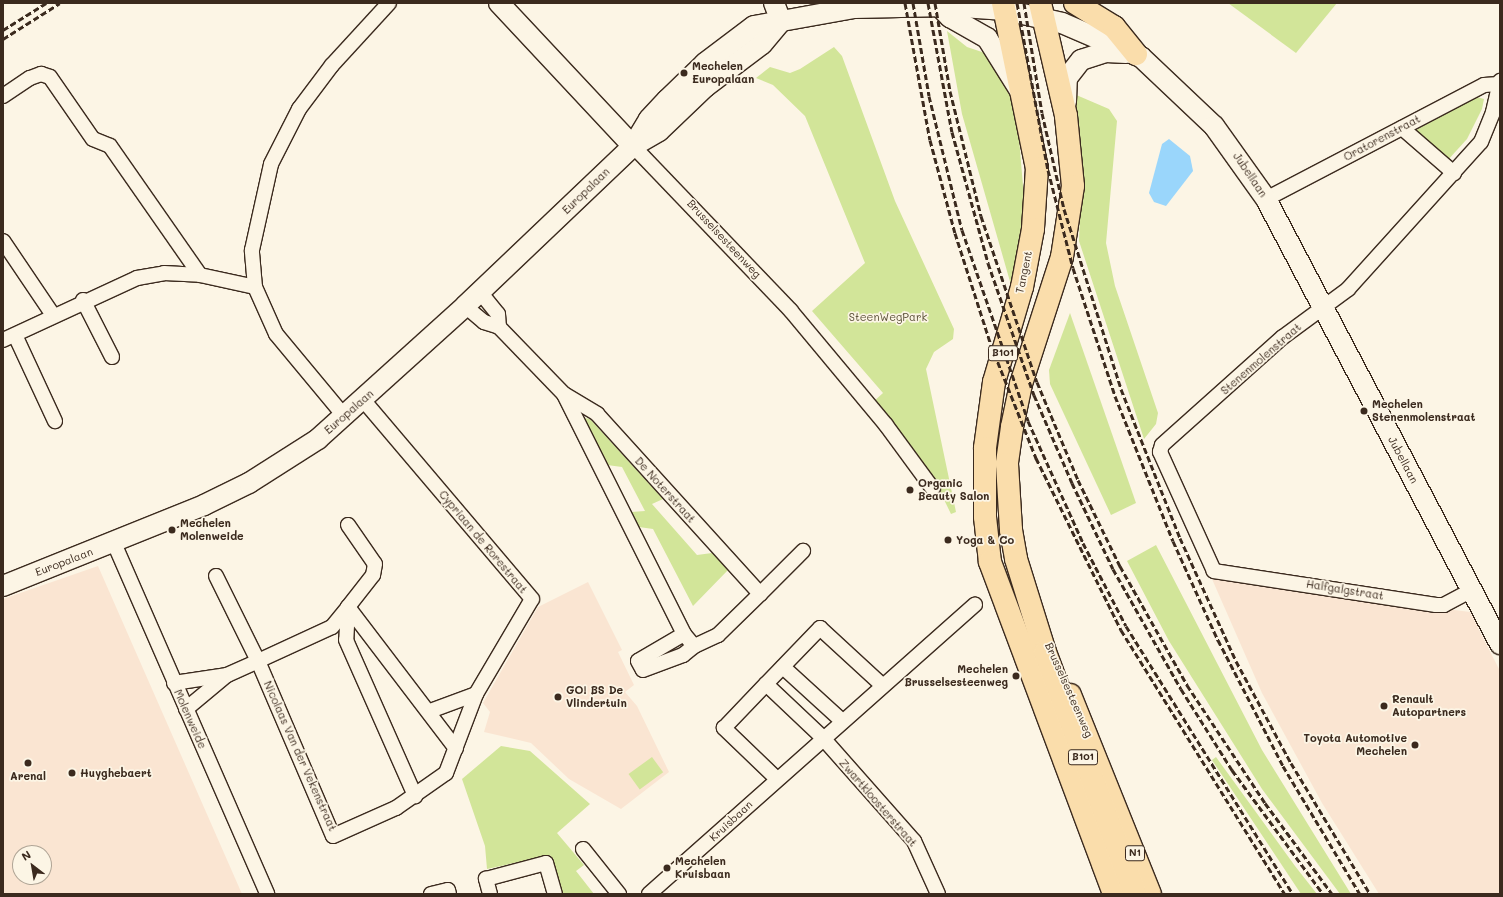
<!DOCTYPE html>
<style>
body{margin:0}
#map{position:relative;width:1503px;height:897px;overflow:hidden;background:#fcf5e5;font-family:Mali,sans-serif}
div>[style]{position:absolute}
[style*='--x']{left:calc(var(--x)*1px);top:calc(var(--y)*1px);width:calc(var(--w)*1px);rotate:calc(var(--a)*1deg)}
.built>*{inset:0;background:#fae5d2}
.green>*{inset:0;background:#d2e599;transform-origin:0 0}
.water>*{inset:0;background:#9ad6fb}
.roads{filter:drop-shadow(1px 0 #3b2a1e) drop-shadow(-1px 0 #3b2a1e) drop-shadow(0 1px #3b2a1e) drop-shadow(0 -1px #3b2a1e)}
.street>*{height:14px;margin:-7px;padding:0 7px;transform-origin:7px;border-radius:7px;background:#fcf5e5}
.secondary>*{height:20px;margin:-10px;padding:0 10px;transform-origin:10px;border-radius:10px;background:#fcf5e5}
.primary>*{height:22px;margin:-11px;padding:0 11px;transform-origin:11px;border-radius:11px;background:#faddab}
.highway>*{height:22px;margin:-11px;padding:0 11px;transform-origin:11px;border-radius:11px;background:#faddab}
.rail>*{height:3px;margin-top:-1.5px;transform-origin:0;background:repeating-linear-gradient(90deg,#3b2a1e 0 6px,transparent 0 9px)}
.dots>*{width:11px;height:11px;translate:-50% -50%;box-sizing:border-box;border:2px solid #fcf5e5;border-radius:50%}
span{translate:-50% -50%;white-space:nowrap;text-align:center;line-height:1.15;-webkit-text-stroke:3.5px #fcf5e5;paint-order:stroke}
.shield-label span{padding:1px 3px;background:#fcf5e5;border:1px solid;border-radius:3px;-webkit-text-stroke-width:0}
.shield-label{font-size:10px;color:#3b2a1e;font-weight:700}
.poi-label{font-size:11px;color:#3b2a1e;font-weight:700}
.left{translate:0 -50%;text-align:left}
.right{translate:-100% -50%;text-align:right}
.street-label{font-size:11px;color:#3b2a1e}
.park-label{font-size:11px;color:#594f37}
.frame{position:absolute;inset:0;border:4px solid #3b2a1e;pointer-events:none}
.north{position:absolute;left:12px;top:845px;width:40px;height:40px;box-sizing:border-box;background:#fcf5e5;border:1px solid #afa495;border-radius:50%;rotate:329deg;font-size:11px;font-weight:700;line-height:16px;text-align:center;color:#3b2a1e}
.north::after{content:'';display:block;margin:auto;width:14px;height:18px;background:#3b2a1e;clip-path:polygon(50% 0,100% 100%,50% 72%,0 100%)}
</style>
<div id="map">
<div class="built">
<i style="clip-path:polygon(evenodd,98px 566px,242px 894px,3px 894px,3px 599px,98px 566px,20px 853px,44px 853px,44px 877px,20px 877px,20px 853px)"></i>
<i style="clip-path:polygon(1212px 579px,1470px 612px,1500px 671px,1500px 894px,1379px 894px,1322px 803px,1262px 693px)"></i>
<i style="clip-path:polygon(588px 582px,622px 650px,618px 652px,634px 685px,625px 692px,637px 706px,669px 772px,621px 809px,569px 779px,531px 743px,484px 732px,490px 712px,483px 703px,538px 607px)"></i>
</div>
<div class="green">
<i style="clip-path:polygon(1228px 3px,1337px 3px,1296px 53px)"></i>
<i style="clip-path:polygon(947px 31px,967px 47px,985px 53px,1009px 88px,1018px 126px,1025px 210px,1011px 285px,962px 114px)"></i>
<i style="clip-path:polygon(834px 47px,842px 56px,895px 201px,954px 329px,953px 339px,934px 352px,926px 369px,956px 512px,951px 514px,934px 479px,872px 403px,883px 393px,812px 311px,865px 263px,805px 116px,773px 85px,756px 78px,770px 67px,790px 73px,800px 69px)"></i>
<i style="clip-path:polygon(1074px 94px,1109px 109px,1117px 121px,1106px 243px,1115px 286px,1158px 413px,1156px 424px,1144px 439px,1079px 241px,1082px 171px)"></i>
<i style="clip-path:polygon(1477px 97px,1484px 99px,1482px 109px,1467px 139px,1447px 161px,1414px 131px)"></i>
<i style="clip-path:polygon(1070px 313px,1136px 503px,1111px 515px,1050px 384px,1049px 370px)"></i>
<i style="clip-path:polygon(585px 418px,590px 419px,663px 499px,652px 504px,697px 555px,712px 553px,728px 570px,693px 606px,653px 529px,639px 527px,631px 512px,645px 511px,622px 467px,607px 465px,584px 424px)"></i>
<i style="clip-path:polygon(1156px 545px,1262px 750px,1351px 894px,1340px 894px,1262px 789px,1169px 641px,1127px 561px)"></i>
<i style="clip-path:polygon(501px 746px,530px 751px,590px 804px,557px 833px,584px 865px,576px 871px,594px 894px,561px 894px,550px 855px,487px 869px,485px 846px,462px 779px)"></i>
<i style="left:652px;top:757px;width:19px;height:29px;rotate:54deg"></i>
<i style="clip-path:polygon(1216px 757px,1295px 866px,1317px 894px,1301px 894px,1212px 760px)"></i>
</div>
<div class="water">
<i style="clip-path:polygon(1169px 139px,1190px 156px,1193px 171px,1166px 206px,1154px 202px,1149px 193px,1162px 144px)"></i>
</div>
<div class="roads">
<div class="street">
<i style="--x:3;--y:96;--w:32;--a:-34"></i>
<i style="--x:30;--y:78;--w:12;--a:-20"></i>
<i style="--x:41;--y:74;--w:9;--a:18"></i>
<i style="--x:50;--y:77;--w:75;--a:55.3"></i>
<i style="--x:93;--y:139;--w:18;--a:22"></i>
<i style="--x:110;--y:146;--w:157;--a:55.1"></i>
<i style="--x:1402;--y:128;--w:69;--a:40.9"></i>
<i style="--x:633;--y:146;--w:228;--a:46.2"></i>
<i style="--x:791;--y:311;--w:148;--a:50.2"></i>
<i style="--x:886;--y:425;--w:79;--a:53.7"></i>
<i style="--x:1266;--y:199;--w:246;--a:-27.6"></i>
<i style="--x:1484;--y:85;--w:15;--a:-4"></i>
<i style="--x:3;--y:241;--w:89;--a:56"></i>
<i style="--x:480;--y:292;--w:28;--a:51"></i>
<i style="--x:498;--y:314;--w:13;--a:86"></i>
<i style="--x:83;--y:300;--w:64;--a:63"></i>
<i style="--x:465;--y:306;--w:25;--a:40"></i>
<i style="--x:484;--y:322;--w:16;--a:18"></i>
<i style="--x:499;--y:327;--w:93;--a:45.9"></i>
<i style="--x:564;--y:394;--w:39;--a:31"></i>
<i style="--x:597;--y:414;--w:243;--a:47.8"></i>
<i style="--x:760;--y:594;--w:59;--a:135.7"></i>
<i style="--x:718;--y:635;--w:26;--a:155"></i>
<i style="--x:694;--y:646;--w:16;--a:-130"></i>
<i style="--x:684;--y:634;--w:268;--a:-116.6"></i>
<i style="--x:15;--y:335;--w:95;--a:65.1"></i>
<i style="--x:3;--y:340;--w:148;--a:-24.8"></i>
<i style="--x:137;--y:278;--w:27;--a:-10"></i>
<i style="--x:164;--y:273;--w:36;--a:3"></i>
<i style="--x:200;--y:275;--w:56;--a:12.3"></i>
<i style="--x:345;--y:417;--w:108;--a:-129.7"></i>
<i style="--x:276;--y:334;--w:51;--a:-114.1"></i>
<i style="--x:255;--y:287;--w:37;--a:-95"></i>
<i style="--x:252;--y:250;--w:88;--a:-77.5"></i>
<i style="--x:271;--y:164;--w:62;--a:-63"></i>
<i style="--x:299;--y:109;--w:55;--a:-53.1"></i>
<i style="--x:332;--y:65;--w:84;--a:-47.4"></i>
<i style="--x:348;--y:525;--w:47;--a:55.3"></i>
<i style="--x:375;--y:564;--w:11;--a:100"></i>
<i style="--x:373;--y:575;--w:41;--a:128"></i>
<i style="--x:348;--y:607;--w:33;--a:93"></i>
<i style="--x:346;--y:640;--w:171;--a:66.1"></i>
<i style="--x:114;--y:543;--w:383;--a:66.4"></i>
<i style="--x:216;--y:576;--w:95;--a:63.7"></i>
<i style="--x:258;--y:661;--w:81;--a:-24.7"></i>
<i style="--x:332;--y:627;--w:26;--a:-51"></i>
<i style="--x:348;--y:607;--w:178;--a:52.7"></i>
<i style="--x:1472;--y:590;--w:32;--a:152"></i>
<i style="--x:1444;--y:605;--w:8;--a:180"></i>
<i style="--x:1436;--y:605;--w:225;--a:-171.3"></i>
<i style="--x:1214;--y:571;--w:131;--a:-114.4"></i>
<i style="--x:1160;--y:452;--w:7;--a:-74"></i>
<i style="--x:1162;--y:445;--w:162;--a:-41.8"></i>
<i style="--x:1283;--y:337;--w:81;--a:-36.4"></i>
<i style="--x:1348;--y:289;--w:198;--a:-47.9"></i>
<i style="--x:1481;--y:142;--w:32;--a:-68"></i>
<i style="--x:1493;--y:112;--w:32;--a:-77"></i>
<i style="--x:760;--y:594;--w:61;--a:-45"></i>
<i style="--x:684;--y:634;--w:53;--a:149.6"></i>
<i style="--x:638;--y:661;--w:10;--a:61"></i>
<i style="--x:643;--y:670;--w:43;--a:-20.6"></i>
<i style="--x:683;--y:655;--w:14;--a:-39"></i>
<i style="--x:783;--y:667;--w:79;--a:42.4"></i>
<i style="--x:174;--y:683;--w:54;--a:-8.6"></i>
<i style="--x:227;--y:675;--w:34;--a:-24"></i>
<i style="--x:258;--y:661;--w:190;--a:66.8"></i>
<i style="--x:333;--y:836;--w:69;--a:-24"></i>
<i style="--x:396;--y:808;--w:61;--a:-35"></i>
<i style="--x:446;--y:773;--w:85;--a:-69.2"></i>
<i style="--x:476;--y:694;--w:110;--a:-59.5"></i>
<i style="--x:532;--y:599;--w:261;--a:-130.3"></i>
<i style="--x:766;--y:684;--w:78;--a:-46"></i>
<i style="--x:820;--y:628;--w:84;--a:42.6"></i>
<i style="--x:186;--y:709;--w:53;--a:-39.7"></i>
<i style="--x:430;--y:711;--w:49;--a:-20.3"></i>
<i style="--x:777;--y:779;--w:74;--a:-136.1"></i>
<i style="--x:724;--y:728;--w:61;--a:-46.3"></i>
<i style="--x:766;--y:684;--w:77;--a:43.4"></i>
<i style="--x:822;--y:737;--w:139;--a:48.5"></i>
<i style="--x:914;--y:841;--w:58;--a:65.6"></i>
<i style="--x:583;--y:849;--w:58;--a:51.3"></i>
<i style="--x:431;--y:894;--w:17;--a:-13"></i>
<i style="--x:448;--y:890;--w:4;--a:76"></i>
<i style="--x:490;--y:894;--w:16;--a:-105"></i>
<i style="--x:486;--y:879;--w:62;--a:-14.9"></i>
<i style="--x:546;--y:863;--w:32;--a:74"></i>
<i style="--x:649;--y:894;--w:436;--a:-41.6"></i>
</div>
<div class="secondary">
<i style="--x:499;--y:3;--w:196;--a:46.9"></i>
<i style="--x:774;--y:3;--w:19;--a:69"></i>
<i style="--x:939;--y:6;--w:16;--a:45"></i>
<i style="--x:950;--y:17;--w:43;--a:29.6"></i>
<i style="--x:987;--y:38;--w:60;--a:57.9"></i>
<i style="--x:1066;--y:102;--w:24;--a:-88"></i>
<i style="--x:1067;--y:78;--w:23;--a:-52"></i>
<i style="--x:1081;--y:60;--w:26;--a:-18"></i>
<i style="--x:1106;--y:52;--w:20;--a:3"></i>
<i style="--x:633;--y:146;--w:31;--a:-59"></i>
<i style="--x:649;--y:119;--w:26;--a:-47"></i>
<i style="--x:667;--y:100;--w:53;--a:-44.2"></i>
<i style="--x:705;--y:63;--w:61;--a:-37.1"></i>
<i style="--x:754;--y:26;--w:102;--a:-10.2"></i>
<i style="--x:854;--y:8;--w:94;--a:-1.2"></i>
<i style="--x:948;--y:6;--w:57;--a:4"></i>
<i style="--x:1005;--y:10;--w:58;--a:12.8"></i>
<i style="--x:1062;--y:23;--w:86;--a:23.3"></i>
<i style="--x:1141;--y:57;--w:100;--a:43.4"></i>
<i style="--x:1214;--y:126;--w:90;--a:54.5"></i>
<i style="--x:1266;--y:199;--w:503;--a:62.26"></i>
<i style="--x:3;--y:586;--w:217;--a:-21.9"></i>
<i style="--x:204;--y:505;--w:50;--a:-26.1"></i>
<i style="--x:249;--y:483;--w:82;--a:-32.5"></i>
<i style="--x:318;--y:439;--w:198;--a:-42.1"></i>
<i style="--x:465;--y:306;--w:232;--a:-43.6"></i>
<i style="--x:633;--y:146;--w:30;--a:-30"></i>
<i style="--x:659;--y:131;--w:64;--a:-43.7"></i>
<i style="--x:705;--y:87;--w:71;--a:-37"></i>
<i style="--x:762;--y:44;--w:30;--a:-50"></i>
</div>
<div class="primary">
<i style="--x:1070;--y:695;--w:214;--a:68.1"></i>
</div>
<div class="highway">
<i style="--x:1003;--y:3;--w:168;--a:78.4"></i>
<i style="--x:1037;--y:168;--w:61;--a:93.8"></i>
<i style="--x:1033;--y:229;--w:59;--a:100.7"></i>
<i style="--x:1022;--y:287;--w:99;--a:106.4"></i>
<i style="--x:994;--y:382;--w:67;--a:97.8"></i>
<i style="--x:985;--y:448;--w:69;--a:90"></i>
<i style="--x:985;--y:517;--w:45;--a:83.7"></i>
<i style="--x:990;--y:562;--w:354;--a:69.5"></i>
<i style="--x:1040;--y:3;--w:116;--a:77"></i>
<i style="--x:1066;--y:116;--w:70;--a:84.3"></i>
<i style="--x:1073;--y:186;--w:72;--a:98.8"></i>
<i style="--x:1062;--y:257;--w:133;--a:107.9"></i>
<i style="--x:1021;--y:384;--w:44;--a:101.8"></i>
<i style="--x:1012;--y:427;--w:37;--a:98"></i>
<i style="--x:1007;--y:464;--w:66;--a:86.5"></i>
<i style="--x:1011;--y:530;--w:29;--a:80"></i>
<i style="--x:1016;--y:559;--w:97;--a:72.7"></i>
<i style="--x:1045;--y:652;--w:258;--a:69.6"></i>
<i style="--x:1075;--y:3;--w:46;--a:31.6"></i>
<i style="--x:1114;--y:27;--w:35;--a:51"></i>
</div>
</div>
<div class="rail">
<i style="--x:905;--y:3;--w:139;--a:79.7"></i>
<i style="--x:930;--y:140;--w:96;--a:75"></i>
<i style="--x:955;--y:233;--w:118;--a:72.2"></i>
<i style="--x:991;--y:345;--w:122;--a:68.3"></i>
<i style="--x:1036;--y:458;--w:192;--a:63.7"></i>
<i style="--x:1121;--y:630;--w:311;--a:58.2"></i>
<i style="--x:913;--y:3;--w:94;--a:80.2"></i>
<i style="--x:929;--y:96;--w:138;--a:76.2"></i>
<i style="--x:962;--y:230;--w:202;--a:70.9"></i>
<i style="--x:1028;--y:421;--w:134;--a:65.7"></i>
<i style="--x:1083;--y:543;--w:93;--a:62.6"></i>
<i style="--x:1126;--y:626;--w:316;--a:58.1"></i>
<i style="--x:928;--y:3;--w:131;--a:79.5"></i>
<i style="--x:952;--y:132;--w:136;--a:74.6"></i>
<i style="--x:988;--y:263;--w:140;--a:70.8"></i>
<i style="--x:1034;--y:395;--w:96;--a:66.6"></i>
<i style="--x:1072;--y:483;--w:95;--a:64.5"></i>
<i style="--x:1113;--y:569;--w:138;--a:60.5"></i>
<i style="--x:1181;--y:689;--w:96;--a:57.8"></i>
<i style="--x:1232;--y:770;--w:154;--a:53.7"></i>
<i style="--x:935;--y:3;--w:89;--a:80.3"></i>
<i style="--x:950;--y:91;--w:129;--a:76.1"></i>
<i style="--x:981;--y:216;--w:175;--a:71.4"></i>
<i style="--x:1037;--y:382;--w:106;--a:67.3"></i>
<i style="--x:1078;--y:480;--w:96;--a:64"></i>
<i style="--x:1120;--y:566;--w:137;--a:60.6"></i>
<i style="--x:1187;--y:685;--w:141;--a:56.5"></i>
<i style="--x:1265;--y:803;--w:113;--a:53.6"></i>
<i style="--x:1017;--y:3;--w:170;--a:79.5"></i>
<i style="--x:1048;--y:170;--w:101;--a:75.7"></i>
<i style="--x:1073;--y:268;--w:135;--a:71.8"></i>
<i style="--x:1115;--y:396;--w:156;--a:68.2"></i>
<i style="--x:1173;--y:541;--w:109;--a:65.6"></i>
<i style="--x:1218;--y:640;--w:142;--a:62.7"></i>
<i style="--x:1283;--y:766;--w:149;--a:59"></i>
<i style="--x:1024;--y:3;--w:111;--a:80.7"></i>
<i style="--x:1042;--y:113;--w:98;--a:77.1"></i>
<i style="--x:1064;--y:209;--w:189;--a:72.4"></i>
<i style="--x:1121;--y:389;--w:160;--a:68.4"></i>
<i style="--x:1180;--y:538;--w:135;--a:65.5"></i>
<i style="--x:1236;--y:661;--w:116;--a:61.7"></i>
<i style="--x:1291;--y:763;--w:153;--a:58.9"></i>
<i style="--x:3;--y:30;--w:51;--a:-32.1"></i>
<i style="--x:3;--y:39;--w:67;--a:-32.3"></i>
</div>
<div class="dots">
<i style="left:684px;top:73px;background:#3b2a1e"></i>
<i style="left:1364px;top:411px;background:#3b2a1e"></i>
<i style="left:910px;top:490px;background:#3b2a1e"></i>
<i style="left:172px;top:530px;background:#3b2a1e"></i>
<i style="left:948px;top:540px;background:#3b2a1e"></i>
<i style="left:1016px;top:676px;background:#3b2a1e"></i>
<i style="left:558px;top:697px;background:#3b2a1e"></i>
<i style="left:1384px;top:706px;background:#3b2a1e"></i>
<i style="left:1415px;top:745px;background:#3b2a1e"></i>
<i style="left:28px;top:763px;background:#3b2a1e"></i>
<i style="left:72px;top:773px;background:#3b2a1e"></i>
<i style="left:667px;top:868px;background:#3b2a1e"></i>
</div>
<div class="shield-label">
<span style="left:1003px;top:353px">B101</span>
<span style="left:1083px;top:757px">B101</span>
<span style="left:1135px;top:853px">N1</span>
</div>
<div class="poi-label">
<span class="left" style="left:692px;top:73px">Mechelen<br>Europalaan</span>
<span class="left" style="left:1372px;top:411px">Mechelen<br>Stenenmolenstraat</span>
<span class="left" style="left:918px;top:490px">Organic<br>Beauty Salon</span>
<span class="left" style="left:180px;top:530px">Mechelen<br>Molenweide</span>
<span class="left" style="left:956px;top:540px">Yoga &amp; Co</span>
<span class="right" style="left:1008px;top:676px">Mechelen<br>Brusselsesteenweg</span>
<span class="left" style="left:566px;top:697px">GO! BS De<br>Vlindertuin</span>
<span class="left" style="left:1392px;top:706px">Renault<br>Autopartners</span>
<span class="right" style="left:1407px;top:745px">Toyota Automotive<br>Mechelen</span>
<span class="left" style="left:80px;top:773px">Huyghebaert</span>
<span style="left:28px;top:776px">Arenal</span>
<span class="left" style="left:675px;top:868px">Mechelen<br>Kruisbaan</span>
</div>
<div class="street-label">
<span style="left:1382px;top:138px;rotate:-28deg">Oratorenstraat</span>
<span style="left:1250px;top:175px;rotate:56deg">Jubellaan</span>
<span style="left:586px;top:191px;rotate:-44deg">Europalaan</span>
<span style="left:724px;top:239px;rotate:47deg">Brusselsesteenweg</span>
<span style="left:1024px;top:272px;rotate:-78deg">Tangent</span>
<span style="left:1261px;top:359px;rotate:-41deg">Stenenmolenstraat</span>
<span style="left:349px;top:412px;rotate:-41deg">Europalaan</span>
<span style="left:1403px;top:460px;rotate:62deg">Jubellaan</span>
<span style="left:665px;top:490px;rotate:48deg">De Noterstraat</span>
<span style="left:483px;top:542px;rotate:50deg">Cypriaan de Rorestraat</span>
<span style="left:64px;top:562px;rotate:-21deg">Europalaan</span>
<span style="left:1345px;top:590px;rotate:9deg">Halfgalgstraat</span>
<span style="left:1069px;top:690px;rotate:66deg">Brusselsesteenweg</span>
<span style="left:190px;top:719px;rotate:66deg">Molenweide</span>
<span style="left:300px;top:756px;rotate:66deg">Nicolaas Van der Vekenstraat</span>
<span style="left:878px;top:803px;rotate:49deg">Zwartkloosterstraat</span>
<span style="left:731px;top:821px;rotate:-43deg">Kruisbaan</span>
</div>
<div class="park-label">
<span style="left:888px;top:317px">SteenWegPark</span>
</div>
<div class="frame"></div>
<div class="north">N</div>
</div>
